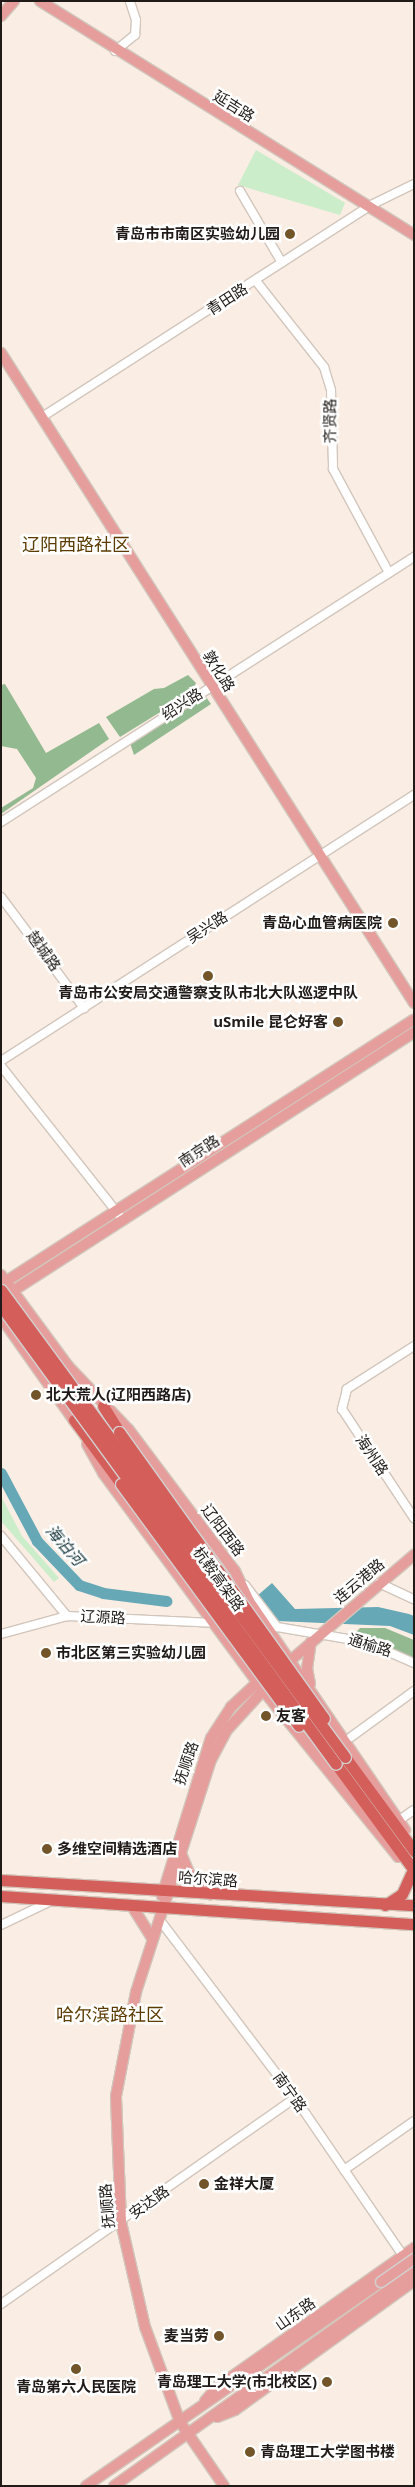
<!DOCTYPE html>
<meta charset="utf-8">
<style>
body{margin:0}
#map{position:relative;width:415px;height:2487px;overflow:hidden;background:#faede3;font-family:"Open Sans","Noto Sans SC",sans-serif}
div>[style]{position:absolute}
[style*='--x']{left:calc(var(--x)*1px);top:calc(var(--y)*1px);width:calc(var(--w)*1px);rotate:calc(var(--a)*1deg)}
.green>*{inset:0;background:#cbedca}
.forest>*{inset:0;background:#93b991}
.water>*{inset:0;background:#67a8b7}
.river>*{height:11px;margin:-5.5px;padding:0 5.5px;transform-origin:5.5px;border-radius:5.5px;background:#67a8b7}
.roads{filter:drop-shadow(1px 0 #d2c6bc) drop-shadow(-1px 0 #d2c6bc) drop-shadow(0 1px #d2c6bc) drop-shadow(0 -1px #d2c6bc)}
.minor>*{height:8px;margin:-4px;padding:0 4px;transform-origin:4px;border-radius:4px;background:#fff}
.major>*{height:10px;margin:-5px;padding:0 5px;transform-origin:5px;border-radius:5px;background:#e59e9c}
.highway>*{height:11px;margin:-5.5px;padding:0 5.5px;transform-origin:5.5px;border-radius:5.5px;background:#d35e5a}
.bridges{filter:drop-shadow(1px 0 #d2d1d1) drop-shadow(-1px 0 #d2d1d1) drop-shadow(0 1px #d2d1d1) drop-shadow(0 -1px #d2d1d1)}
.major-bridge>*{height:10px;margin:-5px;padding:0 5px;transform-origin:5px;border-radius:5px;background:#e59e9c}
.highway-bridge>*{height:11px;margin:-5.5px;padding:0 5.5px;transform-origin:5.5px;border-radius:5.5px;background:#d35e5a}
.dots>*{width:14px;height:14px;translate:-50% -50%;box-sizing:border-box;border:2px solid #fff;border-radius:50%}
span{translate:-50% -50%;white-space:nowrap;text-align:center;line-height:1.15;-webkit-text-stroke:5px #fff;paint-order:stroke}
.street-label{font-size:15px;color:#201b18}
.poi-label{font-size:15px;color:#201b18;font-weight:700}
.right{translate:-100% -50%;text-align:right}
.left{translate:0 -50%;text-align:left}
.water-label{font-size:16px;color:#13343b;font-style:italic}
.quarter-label{font-size:18px;color:#5b3b00}
.frame{position:absolute;inset:0;border:2px solid #201b18;pointer-events:none}
</style>
<div id="map">
<div class="green">
<i style="clip-path:polygon(256px 150px,345px 203px,340px 215px,238px 185px)"></i>
<i style="clip-path:polygon(1px 1496px,22px 1536px,59px 1578px,54px 1582px,1px 1521px)"></i>
</div>
<div class="forest">
<i style="clip-path:polygon(188px 675px,196px 683px,191px 693px,120px 737px,106px 717px,154px 689px,164px 688px)"></i>
<i style="clip-path:polygon(5px 684px,46px 753px,99px 723px,109px 739px,1px 814px,1px 808px,33px 788px,36px 778px,17px 749px,1px 746px,1px 685px)"></i>
<i style="clip-path:polygon(197px 697px,206px 697px,211px 704px,134px 755px,130px 743px)"></i>
<i style="clip-path:polygon(360px 1628px,385px 1628px,414px 1640px,414px 1658px,353px 1635px)"></i>
</div>
<div class="water">
<i style="clip-path:polygon(272px 1583px,295px 1609px,378px 1607px,409px 1614px,414px 1616px,414px 1635px,390px 1626px,277px 1621px,257px 1596px)"></i>
</div>
<div class="river">
<i style="--x:1;--y:1473;--w:77;--a:62.1"></i>
<i style="--x:37;--y:1541;--w:61;--a:46.3"></i>
<i style="--x:79;--y:1585;--w:25;--a:18"></i>
<i style="--x:103;--y:1593;--w:64;--a:7.2"></i>
</div>
<div class="roads">
<div class="minor">
<i style="--x:115;--y:51;--w:26;--a:-39"></i>
<i style="--x:135;--y:35;--w:15;--a:-86"></i>
<i style="--x:136;--y:20;--w:20;--a:-108"></i>
<i style="--x:240;--y:191;--w:83;--a:59.7"></i>
<i style="--x:256;--y:281;--w:110;--a:51.7"></i>
<i style="--x:324;--y:367;--w:24;--a:73"></i>
<i style="--x:331;--y:390;--w:79;--a:88.5"></i>
<i style="--x:333;--y:469;--w:118;--a:61.7"></i>
<i style="--x:42;--y:417;--w:389;--a:-32.8"></i>
<i style="--x:369;--y:206;--w:50;--a:-26.1"></i>
<i style="--x:1;--y:822;--w:491;--a:-32.7"></i>
<i style="--x:1;--y:897;--w:139;--a:53.2"></i>
<i style="--x:1;--y:1061;--w:491;--a:-32.8"></i>
<i style="--x:1;--y:1066;--w:190;--a:51.6"></i>
<i style="--x:414;--y:1346;--w:80;--a:147.3"></i>
<i style="--x:347;--y:1389;--w:21;--a:104"></i>
<i style="--x:342;--y:1409;--w:131;--a:56.6"></i>
<i style="--x:1;--y:1536;--w:104;--a:50.5"></i>
<i style="--x:67;--y:1616;--w:146;--a:2.7"></i>
<i style="--x:379;--y:1583;--w:38;--a:25"></i>
<i style="--x:245;--y:1585;--w:53;--a:52.7"></i>
<i style="--x:277;--y:1627;--w:90;--a:9.6"></i>
<i style="--x:366;--y:1642;--w:52;--a:23.6"></i>
<i style="--x:1;--y:1634;--w:68;--a:-15.3"></i>
<i style="--x:351;--y:1737;--w:78;--a:-36.1"></i>
<i style="--x:398;--y:1821;--w:19;--a:-35"></i>
<i style="--x:159;--y:1919;--w:225;--a:52.8"></i>
<i style="--x:295;--y:2098;--w:211;--a:55.6"></i>
<i style="--x:1;--y:1925;--w:55;--a:-25.6"></i>
<i style="--x:344;--y:2170;--w:85;--a:-35"></i>
<i style="--x:1;--y:2304;--w:359;--a:-35"></i>
</div>
<div class="major">
<i style="--x:40;--y:1;--w:441;--a:32"></i>
<i style="--x:1;--y:16;--w:20;--a:-49"></i>
<i style="--x:1;--y:353;--w:770;--a:57.57"></i>
<i style="--x:1;--y:1275;--w:113;--a:53.6"></i>
<i style="--x:68;--y:1366;--w:88;--a:46.4"></i>
<i style="--x:129;--y:1430;--w:176;--a:53.1"></i>
<i style="--x:235;--y:1571;--w:33;--a:65"></i>
<i style="--x:249;--y:1601;--w:277;--a:55.7"></i>
<i style="--x:2;--y:1284;--w:489;--a:-32.7"></i>
<i style="--x:8;--y:1294;--w:483;--a:-32.8"></i>
<i style="--x:1;--y:1317;--w:133;--a:54.8"></i>
<i style="--x:87;--y:1444;--w:33;--a:61"></i>
<i style="--x:103;--y:1473;--w:270;--a:53.6"></i>
<i style="--x:263;--y:1690;--w:215;--a:51"></i>
<i style="--x:310;--y:1684;--w:15;--a:-101"></i>
<i style="--x:307;--y:1669;--w:27;--a:-82"></i>
<i style="--x:182;--y:1856;--w:21;--a:67"></i>
<i style="--x:190;--y:1875;--w:28;--a:44"></i>
<i style="--x:162;--y:1896;--w:165;--a:-72.8"></i>
<i style="--x:211;--y:1738;--w:37;--a:-57"></i>
<i style="--x:231;--y:1707;--w:42;--a:-43.1"></i>
<i style="--x:132;--y:1906;--w:36;--a:58"></i>
<i style="--x:205;--y:2401;--w:18;--a:-49"></i>
<i style="--x:217;--y:2387;--w:241;--a:-35.2"></i>
<i style="--x:217;--y:2417;--w:19;--a:-21"></i>
<i style="--x:235;--y:2410;--w:221;--a:-35.8"></i>
<i style="--x:86;--y:2486;--w:359;--a:-34.7"></i>
<i style="--x:114;--y:2486;--w:369;--a:-35.5"></i>
<i style="--x:224;--y:2486;--w:78;--a:-124.5"></i>
<i style="--x:180;--y:2422;--w:101;--a:-110.2"></i>
<i style="--x:145;--y:2327;--w:108;--a:-102.9"></i>
<i style="--x:121;--y:2222;--w:126;--a:-92.3"></i>
<i style="--x:116;--y:2096;--w:106;--a:-79.1"></i>
<i style="--x:136;--y:1992;--w:244;--a:-72.1"></i>
<i style="--x:211;--y:1760;--w:34;--a:-62"></i>
<i style="--x:227;--y:1730;--w:95;--a:-47.6"></i>
<i style="--x:291;--y:1660;--w:162;--a:-40.5"></i>
</div>
<div class="highway">
<i style="--x:103;--y:1406;--w:31;--a:58"></i>
<i style="--x:74;--y:1420;--w:79;--a:53.7"></i>
<i style="--x:345;--y:1757;--w:117;--a:53.7"></i>
<i style="--x:336;--y:1764;--w:132;--a:53.7"></i>
<i style="--x:1;--y:1880;--w:414;--a:3.5"></i>
<i style="--x:1;--y:1896;--w:414;--a:3.9"></i>
<i style="--x:385;--y:1905;--w:20;--a:-33"></i>
<i style="--x:402;--y:1894;--w:22;--a:-66"></i>
</div>
</div>
<div class="bridges">
<div class="major-bridge">
<i style="--x:381;--y:2282;--w:40;--a:-34.9"></i>
</div>
<div class="highway-bridge">
<i style="--x:1;--y:1290;--w:580;--a:53.62"></i>
<i style="--x:1;--y:1306;--w:567;--a:53.82"></i>
<i style="--x:119;--y:1432;--w:352;--a:54.4"></i>
<i style="--x:121;--y:1484;--w:300;--a:53.7"></i>
</div>
</div>
<div class="dots">
<i style="left:290px;top:234px;background:#73552a"></i>
<i style="left:393px;top:923px;background:#73552a"></i>
<i style="left:208px;top:976px;background:#73552a"></i>
<i style="left:338px;top:1022px;background:#73552a"></i>
<i style="left:36px;top:1395px;background:#73552a"></i>
<i style="left:46px;top:1653px;background:#73552a"></i>
<i style="left:266px;top:1716px;background:#73552a"></i>
<i style="left:47px;top:1849px;background:#73552a"></i>
<i style="left:204px;top:2184px;background:#73552a"></i>
<i style="left:219px;top:2336px;background:#73552a"></i>
<i style="left:76px;top:2369px;background:#73552a"></i>
<i style="left:327px;top:2382px;background:#73552a"></i>
<i style="left:250px;top:2452px;background:#73552a"></i>
</div>
<div class="street-label">
<span style="left:234px;top:106px;rotate:32deg">延吉路</span>
<span style="left:227px;top:299px;rotate:-33deg">青田路</span>
<span style="left:330px;top:421px;rotate:-90deg">齐贤路</span>
<span style="left:219px;top:671px;rotate:58deg">敦化路</span>
<span style="left:182px;top:704px;rotate:-33deg">绍兴路</span>
<span style="left:207px;top:927px;rotate:-33deg">吴兴路</span>
<span style="left:44px;top:951px;rotate:54deg">越城路</span>
<span style="left:199px;top:1151px;rotate:-33deg">南京路</span>
<span style="left:372px;top:1455px;rotate:56deg">海州路</span>
<span style="left:223px;top:1530px;rotate:53deg">辽阳西路</span>
<span style="left:219px;top:1579px;rotate:54deg">杭鞍高架路</span>
<span style="left:359px;top:1581px;rotate:-40deg">连云港路</span>
<span style="left:103px;top:1617px;rotate:3deg">辽源路</span>
<span style="left:370px;top:1645px;rotate:17deg">通榆路</span>
<span style="left:186px;top:1763px;rotate:-71deg">抚顺路</span>
<span style="left:208px;top:1879px;rotate:4deg">哈尔滨路</span>
<span style="left:290px;top:2092px;rotate:54deg">南宁路</span>
<span style="left:149px;top:2202px;rotate:-36deg">安达路</span>
<span style="left:107px;top:2206px;rotate:-95deg">抚顺路</span>
<span style="left:295px;top:2314px;rotate:-35deg">山东路</span>
</div>
<div class="poi-label">
<span class="right" style="left:280px;top:234px">青岛市市南区实验幼儿园</span>
<span class="right" style="left:382px;top:923px">青岛心血管病医院</span>
<span style="left:208px;top:993px">青岛市公安局交通警察支队市北大队巡逻中队</span>
<span class="right" style="left:328px;top:1022px">uSmile 昆仑好客</span>
<span class="left" style="left:46px;top:1395px">北大荒人(辽阳西路店)</span>
<span class="left" style="left:56px;top:1653px">市北区第三实验幼儿园</span>
<span class="left" style="left:276px;top:1716px">友客</span>
<span class="left" style="left:57px;top:1849px">多维空间精选酒店</span>
<span class="left" style="left:214px;top:2184px">金祥大厦</span>
<span class="right" style="left:209px;top:2336px">麦当劳</span>
<span class="right" style="left:317px;top:2382px">青岛理工大学(市北校区)</span>
<span style="left:76px;top:2387px">青岛第六人民医院</span>
<span class="left" style="left:260px;top:2452px">青岛理工大学图书楼</span>
</div>
<div class="water-label">
<span style="left:65px;top:1545px;rotate:49deg">海泊河</span>
</div>
<div class="quarter-label">
<span style="left:76px;top:544px">辽阳西路社区</span>
<span style="left:110px;top:2014px">哈尔滨路社区</span>
</div>
<div class="frame"></div>
</div>
